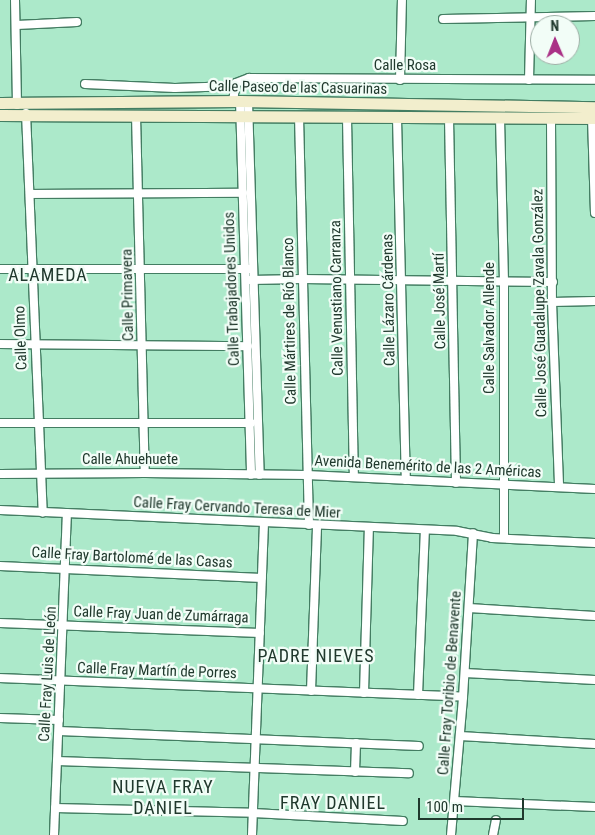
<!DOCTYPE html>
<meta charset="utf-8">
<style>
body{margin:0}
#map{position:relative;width:595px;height:835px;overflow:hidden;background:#ace9ca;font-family:"Roboto Condensed",sans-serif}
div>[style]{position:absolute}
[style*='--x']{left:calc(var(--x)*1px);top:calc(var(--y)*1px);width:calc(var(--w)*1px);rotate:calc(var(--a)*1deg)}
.roads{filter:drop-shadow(1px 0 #437d62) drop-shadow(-1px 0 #437d62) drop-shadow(0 1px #437d62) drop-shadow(0 -1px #437d62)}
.street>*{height:8px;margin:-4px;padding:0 4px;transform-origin:4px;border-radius:4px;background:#fff}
.secondary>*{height:11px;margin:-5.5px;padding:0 5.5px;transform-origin:5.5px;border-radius:5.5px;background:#f2eecd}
span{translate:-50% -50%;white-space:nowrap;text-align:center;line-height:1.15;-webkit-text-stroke:4.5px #f2fdf7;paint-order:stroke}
.street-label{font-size:15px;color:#20392d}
.quarter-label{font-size:18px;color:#20392d;letter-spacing:1px}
.north{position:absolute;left:530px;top:15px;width:50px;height:50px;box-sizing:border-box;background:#f2fdf7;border:1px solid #9eafa6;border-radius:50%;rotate:359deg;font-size:14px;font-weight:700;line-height:20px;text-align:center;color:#20392d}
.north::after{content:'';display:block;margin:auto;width:18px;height:22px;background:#aa3186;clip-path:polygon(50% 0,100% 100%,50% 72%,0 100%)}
.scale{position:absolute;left:418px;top:798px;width:106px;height:22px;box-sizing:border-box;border:2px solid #20392d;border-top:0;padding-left:6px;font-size:15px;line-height:18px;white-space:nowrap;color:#20392d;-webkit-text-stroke:4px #f2fdf7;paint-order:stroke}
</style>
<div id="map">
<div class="roads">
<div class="street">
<i style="--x:15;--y:0;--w:105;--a:88.9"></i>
<i style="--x:443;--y:19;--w:152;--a:-1.1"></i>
<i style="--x:17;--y:25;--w:60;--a:-2.9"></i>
<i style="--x:400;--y:80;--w:80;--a:-88.6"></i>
<i style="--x:529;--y:80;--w:80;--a:-88.6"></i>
<i style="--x:85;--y:84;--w:90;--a:2.5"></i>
<i style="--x:175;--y:88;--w:60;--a:-1.9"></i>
<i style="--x:233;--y:101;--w:18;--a:-81"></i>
<i style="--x:236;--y:83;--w:14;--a:-21"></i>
<i style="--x:249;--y:78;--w:346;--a:0.3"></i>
<i style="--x:240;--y:101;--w:374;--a:88.3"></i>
<i style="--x:248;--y:102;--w:373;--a:88.2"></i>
<i style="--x:26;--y:113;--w:400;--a:87.6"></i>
<i style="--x:136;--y:115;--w:358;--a:88.6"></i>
<i style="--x:299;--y:116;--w:409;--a:88.6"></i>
<i style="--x:347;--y:118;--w:359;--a:88.9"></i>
<i style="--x:397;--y:118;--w:362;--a:88.6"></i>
<i style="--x:449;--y:118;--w:365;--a:88.9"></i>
<i style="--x:500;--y:118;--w:164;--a:88.6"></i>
<i style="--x:504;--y:282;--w:256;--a:90"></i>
<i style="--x:592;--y:118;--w:95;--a:88.2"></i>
<i style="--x:551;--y:119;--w:183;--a:89.7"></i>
<i style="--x:552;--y:302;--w:185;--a:87.8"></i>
<i style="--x:30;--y:194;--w:213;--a:-0.3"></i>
<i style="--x:0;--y:269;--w:250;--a:0"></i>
<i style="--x:250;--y:280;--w:52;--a:-1.1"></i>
<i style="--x:302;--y:279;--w:251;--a:0.7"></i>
<i style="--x:552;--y:302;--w:43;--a:-1.3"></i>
<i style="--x:0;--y:344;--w:248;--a:0.5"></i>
<i style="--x:0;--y:423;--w:251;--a:0"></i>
<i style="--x:0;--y:474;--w:145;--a:-0.4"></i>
<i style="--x:145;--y:473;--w:162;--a:0.7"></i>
<i style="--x:307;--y:475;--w:288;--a:2.8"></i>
<i style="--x:0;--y:510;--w:457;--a:2.6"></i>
<i style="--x:457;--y:531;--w:36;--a:11"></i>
<i style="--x:492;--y:538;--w:103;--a:2.8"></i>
<i style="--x:0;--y:566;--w:262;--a:2.6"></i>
<i style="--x:469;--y:608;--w:126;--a:3.6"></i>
<i style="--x:0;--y:623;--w:260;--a:2.2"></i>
<i style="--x:465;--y:673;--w:130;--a:3.1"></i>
<i style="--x:0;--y:678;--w:463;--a:2.3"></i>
<i style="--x:311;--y:691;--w:166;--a:-87.9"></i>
<i style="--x:364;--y:693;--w:165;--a:-88.3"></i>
<i style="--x:418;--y:695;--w:165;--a:-87.6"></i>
<i style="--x:0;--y:718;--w:59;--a:1.9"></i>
<i style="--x:59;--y:731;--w:360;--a:2.4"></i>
<i style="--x:460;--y:736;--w:135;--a:3.4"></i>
<i style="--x:57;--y:761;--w:352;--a:2"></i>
<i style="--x:355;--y:772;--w:29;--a:-88"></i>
<i style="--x:455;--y:801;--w:140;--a:2.5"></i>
<i style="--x:55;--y:808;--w:198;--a:1.4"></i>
<i style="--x:253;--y:813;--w:150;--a:3.1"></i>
<i style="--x:54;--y:835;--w:322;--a:-87.7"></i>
<i style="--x:252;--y:835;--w:312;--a:-87.8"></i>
<i style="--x:451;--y:835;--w:139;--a:-85"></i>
<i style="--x:463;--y:697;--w:164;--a:-86.5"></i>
<i style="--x:493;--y:835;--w:15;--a:-79"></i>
</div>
<div class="secondary">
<i style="--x:0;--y:103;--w:240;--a:-0.5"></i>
<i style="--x:240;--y:101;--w:355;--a:1"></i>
<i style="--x:0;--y:115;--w:595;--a:0.29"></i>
</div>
</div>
<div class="street-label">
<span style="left:405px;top:66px">Calle Rosa</span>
<span style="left:298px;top:88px;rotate:1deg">Calle Paseo de las Casuarinas</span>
<span style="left:232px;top:289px;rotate:-92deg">Calle Trabajadores Unidos</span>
<span style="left:128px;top:295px;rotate:-91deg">Calle Primavera</span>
<span style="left:337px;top:298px;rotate:-91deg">Calle Venustiano Carranza</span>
<span style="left:389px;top:300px;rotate:-91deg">Calle Lázaro Cárdenas</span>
<span style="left:440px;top:301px;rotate:-91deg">Calle José Martí</span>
<span style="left:540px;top:303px;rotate:-91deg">Calle José Guadalupe Zavala González</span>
<span style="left:290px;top:321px;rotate:-91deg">Calle Mártires de Río Blanco</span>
<span style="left:490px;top:328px;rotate:-90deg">Calle Salvador Allende</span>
<span style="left:21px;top:338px;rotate:-92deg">Calle Olmo</span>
<span style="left:130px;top:460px">Calle Ahuehuete</span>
<span style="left:428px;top:467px;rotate:3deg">Avenida Benemérito de las 2 Américas</span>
<span style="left:237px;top:508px;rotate:3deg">Calle Fray Cervando Teresa de Mier</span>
<span style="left:132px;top:558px;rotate:3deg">Calle Fray Bartolomé de las Casas</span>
<span style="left:161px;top:615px;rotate:2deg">Calle Fray Juan de Zumárraga</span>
<span style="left:157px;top:671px;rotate:2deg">Calle Fray Martín de Porres</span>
<span style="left:48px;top:674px;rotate:-87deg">Calle Fray Luis de León</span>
<span style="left:450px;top:683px;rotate:-86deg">Calle Fray Toribio de Benavente</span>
</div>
<div class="quarter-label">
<span style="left:48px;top:275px">ALAMEDA</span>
<span style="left:316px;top:656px">PADRE NIEVES</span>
<span style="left:163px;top:798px">NUEVA FRAY<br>DANIEL</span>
<span style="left:333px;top:803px">FRAY DANIEL</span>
</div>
<div class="north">N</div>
<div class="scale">100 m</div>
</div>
